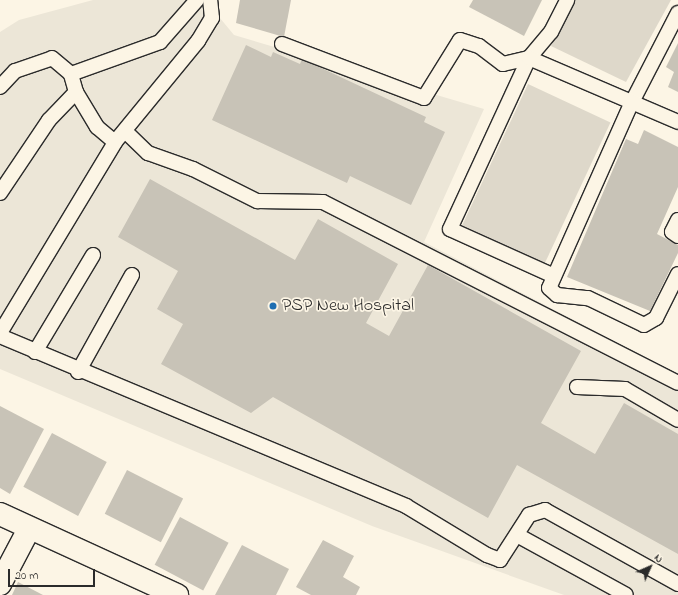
<!DOCTYPE html>
<style>
body{margin:0}
#map{position:relative;width:678px;height:595px;overflow:hidden;background:#fcf5e5;font-family:"Indie Flower",sans-serif}
div>[style]{position:absolute}
[style*='--x']{left:calc(var(--x)*1px);top:calc(var(--y)*1px);width:calc(var(--w)*1px);rotate:calc(var(--a)*1deg)}
.built>*{inset:0;background:#ece6d7}
.green>*{inset:0;background:#ded8ca;transform-origin:0 0}
.building>*{inset:0;background:#c8c3b7;transform-origin:0 0}
.roads{filter:drop-shadow(1px 0 #2b2b2b) drop-shadow(-1px 0 #2b2b2b) drop-shadow(0 1px #2b2b2b) drop-shadow(0 -1px #2b2b2b)}
.lane>*{height:14px;margin:-7px;padding:0 7px;transform-origin:7px;border-radius:7px;background:#fcf5e5}
.street>*{height:22px;margin:-11px;padding:0 11px;transform-origin:11px;border-radius:11px;background:#fcf5e5}
.dots>*{width:11px;height:11px;translate:-50% -50%;box-sizing:border-box;border:2px solid #fcf5e5;border-radius:50%}
span{translate:-50% -50%;white-space:nowrap;text-align:center;line-height:1.15;-webkit-text-stroke:3.5px #fcf5e5;paint-order:stroke}
.poi-label{font-size:18px;color:#2b2b2b}
.left{translate:0 -50%;text-align:left}
.north{position:absolute;left:630px;top:547px;width:40px;height:40px;-webkit-text-stroke:3px #fcf5e5;paint-order:stroke;rotate:45deg;font-size:11px;font-weight:700;line-height:16px;text-align:center;color:#2b2b2b}
.north::after{content:'';display:block;margin:auto;width:14px;height:18px;background:#2b2b2b;clip-path:polygon(50% 0,100% 100%,50% 72%,0 100%)}
.scale{position:absolute;left:8px;top:569px;width:87px;height:18px;box-sizing:border-box;border:2px solid #2b2b2b;border-top:0;padding-left:5px;font-size:12px;line-height:14px;white-space:nowrap;color:#2b2b2b;-webkit-text-stroke:3px #fcf5e5;paint-order:stroke}
</style>
<div id="map">
<div class="built">
<i style="clip-path:polygon(93px 0,205px 0,234px 35px,484px 109px,424px 242px,678px 374px,678px 595px,564px 595px,372px 526px,0 369px,0 32px,19px 20px)"></i>
</div>
<div class="green">
<i style="clip-path:polygon(576px 0,671px 0,626px 82px,551px 46px)"></i>
<i style="left:528px;top:84px;width:91px;height:156px;rotate:25deg"></i>
</div>
<div class="building">
<i style="clip-path:polygon(240px 0,291px 0,284px 37px,236px 23px)"></i>
<i style="clip-path:polygon(473px 0,542px 0,524px 36px,469px 7px)"></i>
<i style="clip-path:polygon(678px 43px,678px 92px,668px 87px,674px 72px,666px 67px)"></i>
<i style="clip-path:polygon(246px 45px,271px 57px,273px 52px,300px 64px,302px 59px,426px 117px,424px 122px,445px 132px,411px 205px,350px 176px,347px 183px,212px 120px)"></i>
<i style="clip-path:polygon(644px 130px,678px 147px,678px 187px,657px 234px,678px 245px,678px 253px,650px 311px,567px 277px,626px 139px,638px 144px)"></i>
<i style="clip-path:polygon(150px 179px,295px 260px,318px 219px,398px 264px,366px 323px,389px 336px,428px 265px,581px 351px,541px 423px,595px 454px,624px 403px,678px 434px,678px 554px,517px 465px,488px 518px,273px 397px,251px 413px,161px 364px,183px 324px,157px 309px,178px 271px,118px 237px)"></i>
<i style="clip-path:polygon(0 406px,44px 429px,10px 494px,0 488px)"></i>
<i style="left:52px;top:433px;width:62px;height:61px;rotate:28deg"></i>
<i style="left:127px;top:470px;width:63px;height:49px;rotate:27deg"></i>
<i style="left:180px;top:517px;width:55px;height:54px;rotate:28deg"></i>
<i style="clip-path:polygon(323px 540px,354px 556px,343px 577px,360px 587px,356px 595px,311px 595px,296px 587px)"></i>
<i style="clip-path:polygon(242px 545px,289px 569px,276px 595px,215px 595px)"></i>
<i style="clip-path:polygon(18px 582px,43px 595px,12px 595px)"></i>
</div>
<div class="roads">
<div class="lane">
<i style="--x:678;--y:13;--w:102;--a:117.3"></i>
<i style="--x:631;--y:104;--w:201;--a:114"></i>
<i style="--x:549;--y:288;--w:11;--a:41"></i>
<i style="--x:557;--y:295;--w:31;--a:6"></i>
<i style="--x:588;--y:298;--w:62;--a:25.7"></i>
<i style="--x:644;--y:325;--w:14;--a:-30"></i>
<i style="--x:656;--y:318;--w:49;--a:-63.4"></i>
<i style="--x:282;--y:44;--w:152;--a:20.8"></i>
<i style="--x:424;--y:98;--w:68;--a:-58.2"></i>
<i style="--x:460;--y:40;--w:20;--a:18"></i>
<i style="--x:479;--y:46;--w:30;--a:37"></i>
<i style="--x:503;--y:64;--w:27;--a:-13"></i>
<i style="--x:529;--y:58;--w:34;--a:-50"></i>
<i style="--x:551;--y:32;--w:36;--a:-63"></i>
<i style="--x:0;--y:87;--w:22;--a:-47"></i>
<i style="--x:15;--y:71;--w:39;--a:-19"></i>
<i style="--x:52;--y:58;--w:25;--a:40"></i>
<i style="--x:76;--y:92;--w:41;--a:59"></i>
<i style="--x:97;--y:127;--w:23;--a:40"></i>
<i style="--x:125;--y:131;--w:32;--a:44"></i>
<i style="--x:148;--y:153;--w:48;--a:19.6"></i>
<i style="--x:193;--y:169;--w:72;--a:26.6"></i>
<i style="--x:257;--y:201;--w:66;--a:0.9"></i>
<i style="--x:323;--y:202;--w:398;--a:27"></i>
<i style="--x:0;--y:193;--w:88;--a:-56.1"></i>
<i style="--x:49;--y:120;--w:39;--a:-46"></i>
<i style="--x:76;--y:92;--w:19;--a:-106"></i>
<i style="--x:71;--y:74;--w:95;--a:-19.8"></i>
<i style="--x:160;--y:42;--w:56;--a:-48.6"></i>
<i style="--x:678;--y:220;--w:13;--a:117"></i>
<i style="--x:672;--y:232;--w:7;--a:34"></i>
<i style="--x:554;--y:276;--w:114;--a:-155.7"></i>
<i style="--x:450;--y:229;--w:188;--a:-65.2"></i>
<i style="--x:529;--y:58;--w:162;--a:23.2"></i>
<i style="--x:0;--y:333;--w:223;--a:-58.9"></i>
<i style="--x:115;--y:142;--w:131;--a:-50.6"></i>
<i style="--x:198;--y:41;--w:27;--a:-59"></i>
<i style="--x:212;--y:18;--w:18;--a:-96"></i>
<i style="--x:0;--y:336;--w:440;--a:22.7"></i>
<i style="--x:406;--y:506;--w:95;--a:31.2"></i>
<i style="--x:487;--y:555;--w:14;--a:21"></i>
<i style="--x:500;--y:560;--w:54;--a:-57.2"></i>
<i style="--x:529;--y:515;--w:17;--a:-17"></i>
<i style="--x:545;--y:510;--w:152;--a:29.1"></i>
<i style="--x:35;--y:352;--w:113;--a:-59.1"></i>
<i style="--x:78;--y:372;--w:111;--a:-60.9"></i>
<i style="--x:577;--y:387;--w:48;--a:2.4"></i>
<i style="--x:625;--y:389;--w:61;--a:30.3"></i>
<i style="--x:517;--y:535;--w:124;--a:28.8"></i>
</div>
<div class="street">
<i style="--x:0;--y:514;--w:195;--a:24.6"></i>
<i style="--x:0;--y:584;--w:62;--a:-62.2"></i>
</div>
</div>
<div class="dots">
<i style="left:273px;top:306px;background:#1f6fb2"></i>
</div>
<div class="poi-label">
<span class="left" style="left:282px;top:306px">PSP New Hospital</span>
</div>
<div class="north">N</div>
<div class="scale">20 m</div>
</div>
